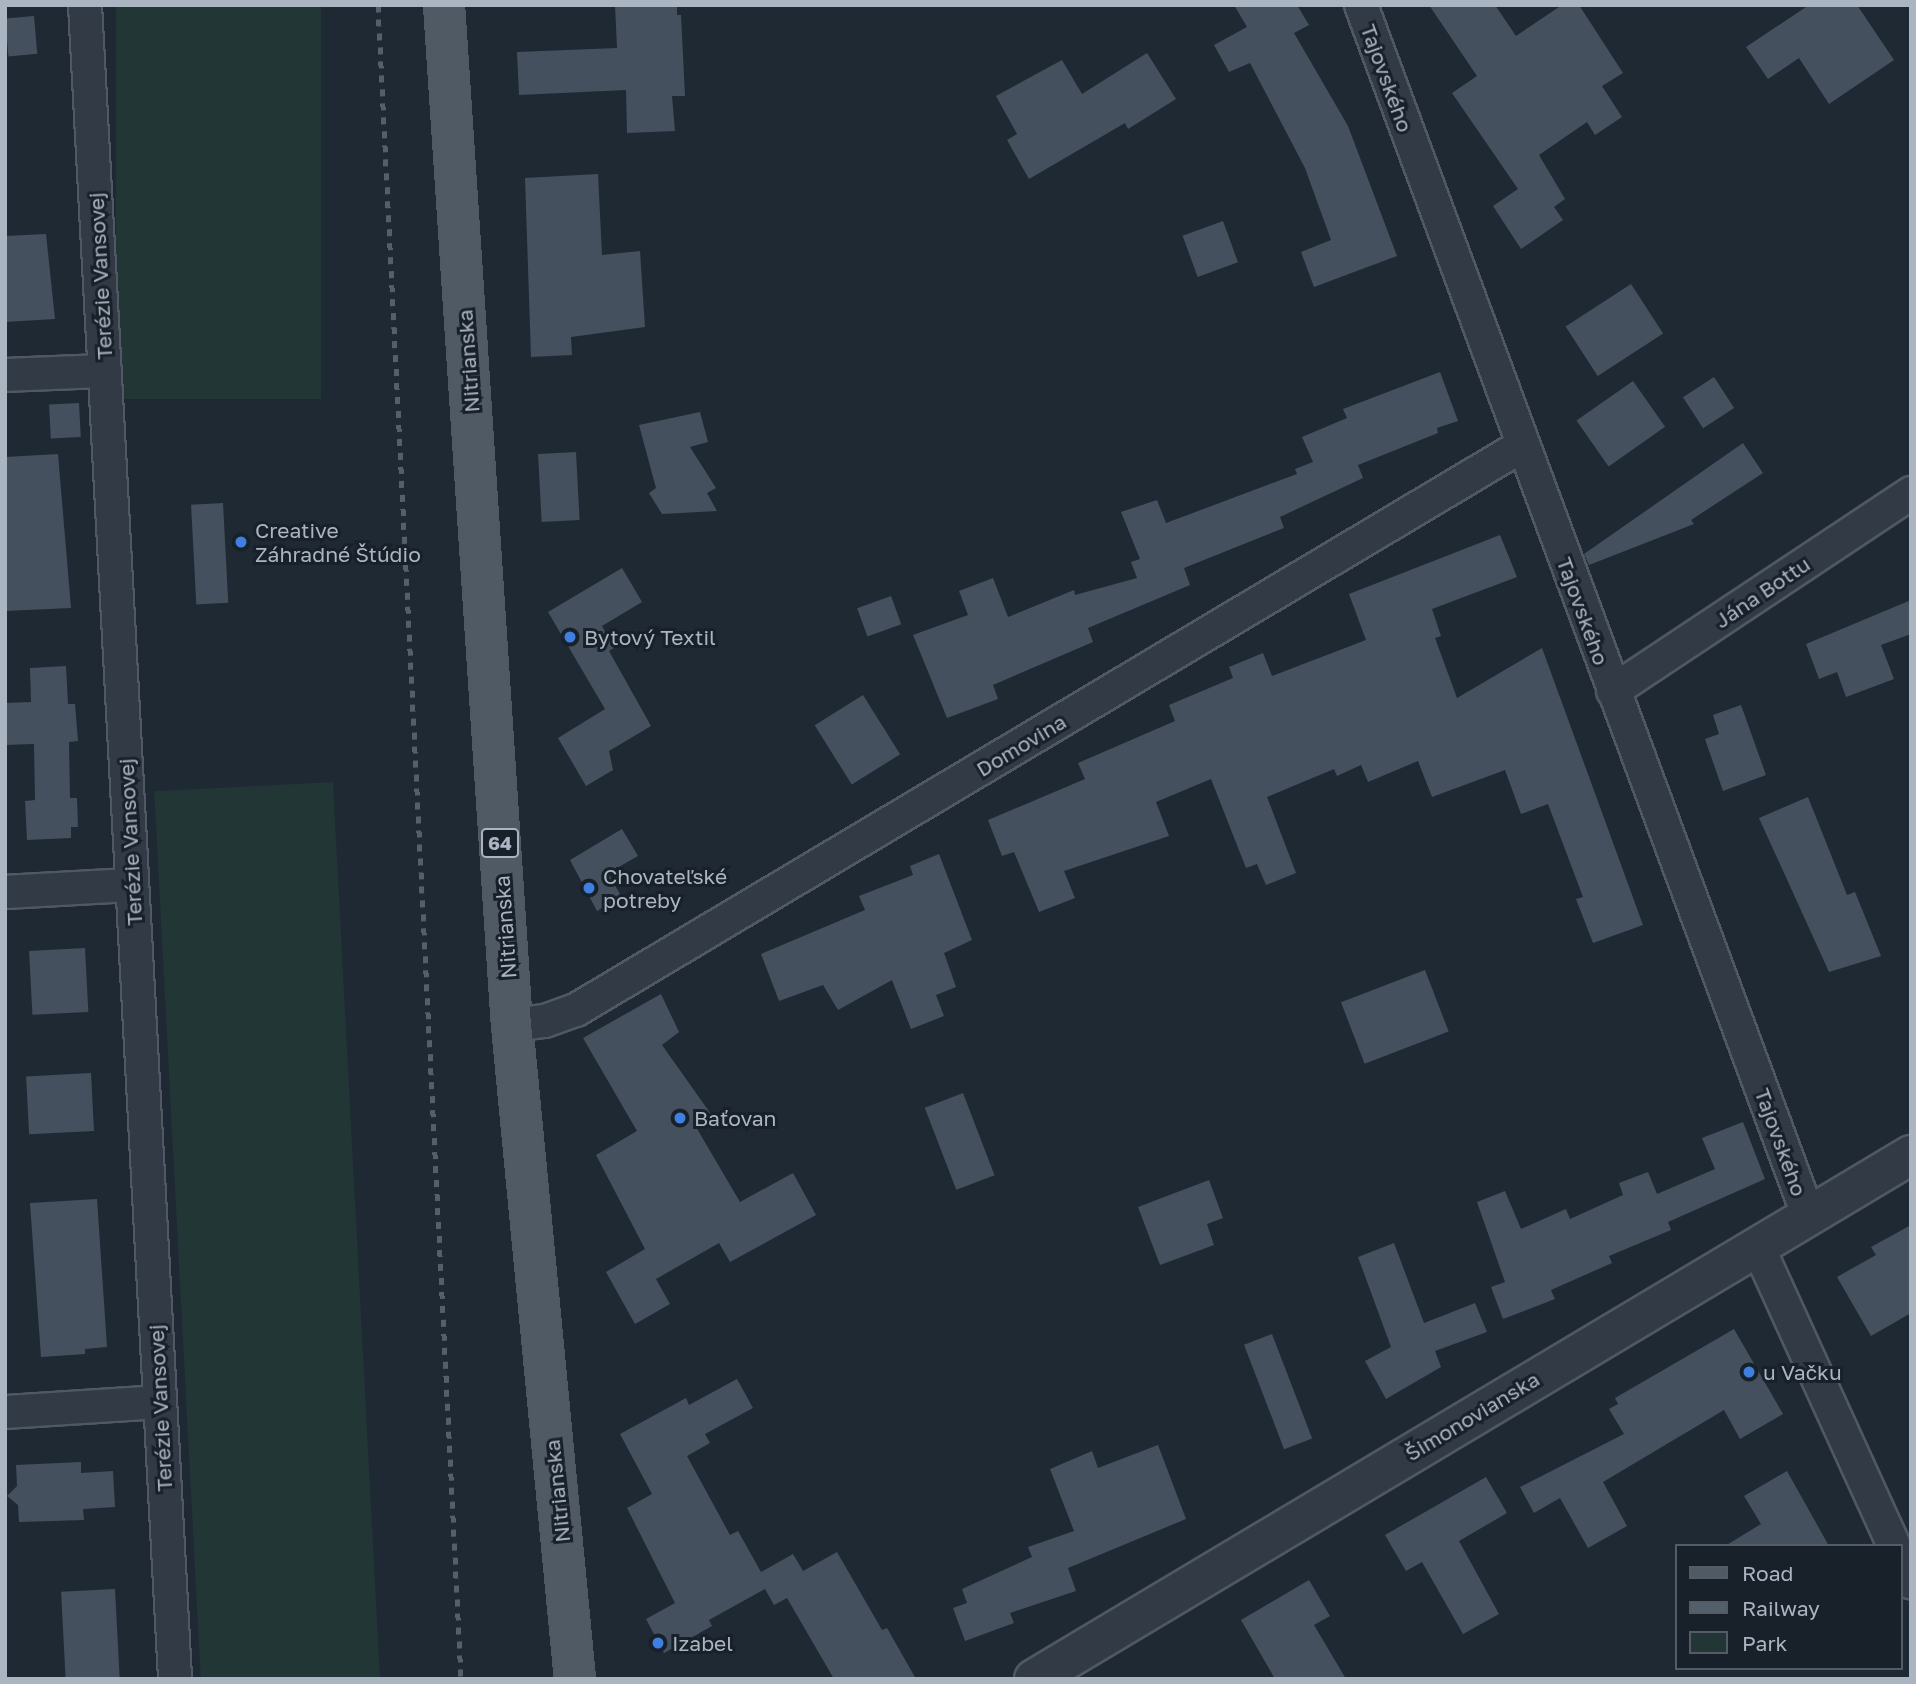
<!DOCTYPE html>
<meta charset="utf-8">
<style>
body{margin:0}
#map{position:relative;width:1916px;height:1684px;overflow:hidden;background:#1f2934;font-family:"Golos Text",sans-serif}
div>[style]{position:absolute}
[style*='--x']{left:calc(var(--x)*1px);top:calc(var(--y)*1px);width:calc(var(--w)*1px);rotate:calc(var(--a)*1deg)}
.green>*{inset:0;background:#223636;transform-origin:0 0}
.building>*{inset:0;background:#45505e;transform-origin:0 0}
.roads{filter:drop-shadow(2px 0 #4f5863) drop-shadow(-2px 0 #4f5863) drop-shadow(0 2px #4f5863) drop-shadow(0 -2px #4f5863)}
.minor>*{height:32px;margin:-16px;padding:0 16px;transform-origin:16px;border-radius:16px;background:#323b45}
.tertiary>*{height:38px;margin:-19px;padding:0 19px;transform-origin:19px;border-radius:19px;background:#323b45}
.primary>*{height:38px;margin:-19px;padding:0 19px;transform-origin:19px;border-radius:19px;background:#505a65}
.rail>*{height:5px;margin-top:-2.5px;transform-origin:0;background:repeating-linear-gradient(90deg,#545f6c 0 7px,transparent 0 14px)}
.dots>*{width:19px;height:19px;translate:-50% -50%;box-sizing:border-box;border:4px solid #182029;border-radius:50%}
span{translate:-50% -50%;white-space:nowrap;text-align:center;line-height:1.15;-webkit-text-stroke:6px #182029;paint-order:stroke}
.shield-label span{padding:2px 5px;background:#182029;border:2px solid;border-radius:5px;-webkit-text-stroke-width:0}
.shield-label{font-size:19px;color:#abb5c2;font-weight:700}
.street-label{font-size:21px;color:#abb5c2}
.poi-label{font-size:21px;color:#abb5c2}
.left{translate:0 -50%;text-align:left}
.frame{position:absolute;inset:0;border:7px solid #abb5c2;pointer-events:none}
.legend{position:absolute;left:1675px;top:1544px;width:228px;height:126px;box-sizing:border-box;background:#182029;border:2px solid #535c66;margin:0;padding:9px 12px;list-style:none;font-size:21px;color:#abb5c2}
.legend li{display:flex;align-items:center;gap:14px;height:35px}
.legend b{width:35px;border:2px solid #535c66}
</style>
<div id="map">
<div class="green">
<i style="left:116px;top:5px;width:205px;height:394px"></i>
<i style="left:333px;top:782px;width:898px;height:179px;rotate:87deg"></i>
</div>
<div class="building">
<i style="clip-path:polygon(615px 5px,677px 5px,677px 15px,681px 15px,685px 96px,672px 96px,675px 131px,627px 133px,626px 90px,519px 95px,517px 52px,617px 48px)"></i>
<i style="clip-path:polygon(1234px 5px,1297px 5px,1309px 25px,1294px 33px,1348px 126px,1397px 256px,1314px 287px,1301px 252px,1331px 240px,1305px 168px,1250px 63px,1229px 72px,1214px 45px,1247px 27px)"></i>
<i style="clip-path:polygon(1429px 5px,1495px 5px,1516px 36px,1562px 5px,1579px 5px,1623px 73px,1602px 86px,1622px 117px,1595px 135px,1587px 122px,1539px 155px,1565px 199px,1554px 207px,1563px 220px,1521px 249px,1493px 206px,1518px 189px,1452px 93px,1477px 76px)"></i>
<i style="clip-path:polygon(1809px 5px,1857px 5px,1894px 60px,1829px 104px,1799px 58px,1768px 79px,1746px 47px)"></i>
<i style="left:34px;top:16px;width:38px;height:29px;rotate:85deg"></i>
<i style="clip-path:polygon(1147px 53px,1176px 99px,1128px 129px,1125px 123px,1029px 179px,1007px 140px,1017px 134px,996px 96px,1062px 60px,1082px 94px)"></i>
<i style="clip-path:polygon(598px 174px,602px 255px,640px 251px,645px 327px,571px 337px,572px 355px,531px 357px,525px 178px)"></i>
<i style="left:1223px;top:221px;width:44px;height:43px;rotate:70deg"></i>
<i style="clip-path:polygon(46px 234px,55px 319px,5px 322px,5px 236px)"></i>
<i style="left:1631px;top:284px;width:59px;height:78px;rotate:57deg"></i>
<i style="clip-path:polygon(1440px 372px,1458px 421px,1437px 428px,1438px 433px,1358px 465px,1363px 478px,1280px 517px,1284px 528px,1184px 568px,1190px 585px,1088px 628px,1093px 642px,993px 685px,998px 699px,947px 718px,913px 635px,968px 615px,959px 591px,993px 578px,1008px 617px,1074px 590px,1075px 595px,1137px 578px,1131px 562px,1140px 559px,1121px 512px,1157px 500px,1166px 523px,1297px 474px,1295px 469px,1313px 462px,1302px 437px,1347px 418px,1343px 409px)"></i>
<i style="left:1714px;top:377px;width:37px;height:37px;rotate:57deg"></i>
<i style="left:1633px;top:381px;width:56px;height:69px;rotate:55deg"></i>
<i style="left:79px;top:403px;width:34px;height:30px;rotate:87deg"></i>
<i style="clip-path:polygon(700px 412px,708px 442px,690px 447px,716px 488px,707px 493px,717px 511px,662px 514px,649px 493px,656px 488px,639px 425px)"></i>
<i style="clip-path:polygon(1743px 443px,1763px 473px,1691px 520px,1694px 524px,1589px 565px,1584px 554px)"></i>
<i style="left:576px;top:452px;width:68px;height:38px;rotate:87deg"></i>
<i style="clip-path:polygon(58px 454px,71px 608px,5px 611px,5px 457px)"></i>
<i style="left:223px;top:503px;width:100px;height:32px;rotate:87deg"></i>
<i style="clip-path:polygon(1500px 535px,1517px 577px,1432px 609px,1441px 636px,1435px 638px,1457px 698px,1542px 648px,1643px 925px,1593px 943px,1576px 899px,1583px 897px,1548px 804px,1521px 814px,1505px 770px,1432px 797px,1418px 761px,1368px 782px,1361px 765px,1337px 776px,1334px 769px,1267px 797px,1296px 873px,1266px 885px,1257px 864px,1246px 868px,1211px 779px,1156px 802px,1169px 836px,1064px 871px,1075px 898px,1039px 912px,1014px 852px,1002px 856px,988px 820px,1085px 779px,1078px 763px,1175px 721px,1169px 705px,1233px 678px,1229px 667px,1263px 653px,1272px 676px,1366px 640px,1349px 594px)"></i>
<i style="clip-path:polygon(622px 568px,642px 602px,602px 626px,614px 648px,609px 651px,651px 726px,609px 751px,613px 770px,586px 786px,558px 738px,605px 709px,548px 612px)"></i>
<i style="left:891px;top:596px;width:30px;height:36px;rotate:70deg"></i>
<i style="clip-path:polygon(1911px 600px,1911px 634px,1881px 645px,1894px 679px,1846px 697px,1837px 672px,1819px 679px,1806px 644px)"></i>
<i style="clip-path:polygon(66px 666px,68px 704px,75px 704px,78px 741px,69px 742px,70px 798px,77px 798px,78px 827px,71px 827px,71px 838px,27px 840px,25px 801px,35px 800px,34px 744px,5px 745px,5px 703px,31px 702px,30px 668px)"></i>
<i style="left:863px;top:695px;width:70px;height:57px;rotate:58deg"></i>
<i style="clip-path:polygon(1741px 705px,1766px 775px,1723px 791px,1705px 739px,1719px 734px,1713px 715px)"></i>
<i style="clip-path:polygon(1808px 797px,1847px 895px,1855px 892px,1881px 956px,1829px 972px,1759px 818px)"></i>
<i style="clip-path:polygon(622px 829px,638px 856px,608px 873px,621px 896px,597px 911px,570px 860px)"></i>
<i style="clip-path:polygon(939px 854px,972px 940px,944px 953px,956px 987px,936px 995px,944px 1016px,911px 1029px,892px 980px,838px 1010px,823px 985px,779px 1001px,761px 954px,865px 910px,859px 896px,913px 875px,910px 866px)"></i>
<i style="left:85px;top:948px;width:64px;height:56px;rotate:87deg"></i>
<i style="left:1425px;top:970px;width:66px;height:90px;rotate:69deg"></i>
<i style="clip-path:polygon(661px 994px,679px 1032px,662px 1045px,713px 1117px,696px 1127px,740px 1202px,793px 1173px,816px 1215px,730px 1262px,719px 1243px,656px 1279px,670px 1304px,635px 1324px,606px 1272px,645px 1249px,596px 1155px,637px 1131px,583px 1038px)"></i>
<i style="left:91px;top:1073px;width:58px;height:65px;rotate:87deg"></i>
<i style="left:963px;top:1093px;width:88px;height:41px;rotate:69deg"></i>
<i style="clip-path:polygon(1743px 1122px,1765px 1179px,1668px 1222px,1671px 1230px,1609px 1256px,1612px 1263px,1551px 1290px,1555px 1299px,1503px 1319px,1491px 1287px,1505px 1282px,1477px 1202px,1505px 1191px,1521px 1229px,1566px 1209px,1570px 1219px,1623px 1195px,1619px 1183px,1648px 1172px,1657px 1194px,1715px 1169px,1702px 1138px)"></i>
<i style="clip-path:polygon(1209px 1180px,1223px 1218px,1207px 1224px,1214px 1245px,1160px 1265px,1138px 1207px)"></i>
<i style="clip-path:polygon(97px 1199px,107px 1347px,85px 1349px,85px 1354px,41px 1357px,30px 1203px)"></i>
<i style="clip-path:polygon(1911px 1225px,1911px 1313px,1871px 1336px,1837px 1277px,1876px 1255px,1871px 1247px)"></i>
<i style="clip-path:polygon(1394px 1243px,1424px 1323px,1475px 1303px,1487px 1332px,1435px 1351px,1441px 1367px,1386px 1399px,1365px 1361px,1391px 1347px,1358px 1257px)"></i>
<i style="clip-path:polygon(1734px 1329px,1783px 1414px,1740px 1439px,1724px 1410px,1603px 1482px,1627px 1526px,1588px 1548px,1560px 1498px,1534px 1513px,1520px 1487px,1624px 1434px,1609px 1409px,1618px 1404px,1615px 1398px)"></i>
<i style="left:1272px;top:1334px;width:112px;height:30px;rotate:69deg"></i>
<i style="clip-path:polygon(737px 1379px,753px 1408px,705px 1434px,710px 1443px,687px 1456px,730px 1535px,738px 1531px,761px 1572px,793px 1554px,803px 1571px,837px 1552px,882px 1630px,887px 1628px,916px 1679px,834px 1679px,787px 1598px,774px 1605px,765px 1589px,709px 1620px,712px 1626px,664px 1653px,646px 1619px,675px 1603px,627px 1508px,652px 1494px,620px 1434px,686px 1398px,689px 1405px)"></i>
<i style="clip-path:polygon(1158px 1445px,1186px 1519px,1068px 1568px,1076px 1591px,1010px 1613px,1014px 1623px,965px 1641px,953px 1608px,967px 1603px,962px 1589px,1032px 1557px,1028px 1547px,1074px 1531px,1050px 1469px,1092px 1451px,1098px 1468px)"></i>
<i style="clip-path:polygon(81px 1462px,81px 1473px,113px 1471px,115px 1507px,83px 1509px,84px 1520px,19px 1522px,18px 1505px,7px 1496px,17px 1486px,16px 1465px)"></i>
<i style="clip-path:polygon(1787px 1471px,1829px 1546px,1725px 1546px,1761px 1524px,1744px 1496px)"></i>
<i style="clip-path:polygon(1486px 1477px,1507px 1513px,1459px 1541px,1499px 1614px,1463px 1634px,1422px 1562px,1406px 1571px,1385px 1535px)"></i>
<i style="clip-path:polygon(1309px 1580px,1330px 1616px,1314px 1625px,1346px 1679px,1275px 1679px,1241px 1620px)"></i>
<i style="left:115px;top:1589px;width:90px;height:54px;rotate:87deg"></i>
</div>
<div class="roads">
<div class="minor">
<i style="--x:85;--y:5;--w:1676;--a:86.92"></i>
<i style="--x:1361;--y:5;--w:1290;--a:69.72"></i>
<i style="--x:5;--y:375;--w:100;--a:-2.3"></i>
<i style="--x:1613;--y:691;--w:358;--a:-33.6"></i>
<i style="--x:5;--y:892;--w:127;--a:-3.2"></i>
<i style="--x:512;--y:1025;--w:33;--a:-7"></i>
<i style="--x:545;--y:1021;--w:33;--a:-20"></i>
<i style="--x:576;--y:1010;--w:1103;--a:-30.82"></i>
<i style="--x:1757;--y:1245;--w:331;--a:65.5"></i>
<i style="--x:5;--y:1412;--w:155;--a:-3.7"></i>
<i style="--x:1900;--y:1560;--w:25;--a:64"></i>
</div>
<div class="tertiary">
<i style="--x:1034;--y:1679;--w:1022;--a:-30.86"></i>
</div>
<div class="primary">
<i style="--x:444;--y:5;--w:1022;--a:86.19"></i>
<i style="--x:512;--y:1025;--w:657;--a:84.5"></i>
</div>
</div>
<div class="rail">
<i style="--x:378;--y:5;--w:1676;--a:87.16"></i>
</div>
<div class="dots">
<i style="left:241px;top:542px;background:#3f7fe0"></i>
<i style="left:570px;top:637px;background:#3f7fe0"></i>
<i style="left:589px;top:888px;background:#3f7fe0"></i>
<i style="left:680px;top:1118px;background:#3f7fe0"></i>
<i style="left:1749px;top:1372px;background:#3f7fe0"></i>
<i style="left:658px;top:1643px;background:#3f7fe0"></i>
</div>
<div class="shield-label">
<span style="left:500px;top:843px">64</span>
</div>
<div class="street-label">
<span style="left:1387px;top:78px;rotate:70deg">Tajovského</span>
<span style="left:100px;top:276px;rotate:-93deg">Terézie Vansovej</span>
<span style="left:468px;top:361px;rotate:-94deg">Nitrianska</span>
<span style="left:1762px;top:592px;rotate:-34deg">Jána Bottu</span>
<span style="left:1583px;top:611px;rotate:70deg">Tajovského</span>
<span style="left:1021px;top:745px;rotate:-31deg">Domovina</span>
<span style="left:130px;top:842px;rotate:-93deg">Terézie Vansovej</span>
<span style="left:505px;top:927px;rotate:-94deg">Nitrianska</span>
<span style="left:1781px;top:1142px;rotate:70deg">Tajovského</span>
<span style="left:160px;top:1408px;rotate:-93deg">Terézie Vansovej</span>
<span style="left:1472px;top:1416px;rotate:-31deg">Šimonovianska</span>
<span style="left:557px;top:1491px;rotate:-96deg">Nitrianska</span>
</div>
<div class="poi-label">
<span class="left" style="left:255px;top:542px">Creative<br>Záhradné Štúdio</span>
<span class="left" style="left:584px;top:637px">Bytový Textil</span>
<span class="left" style="left:603px;top:888px">Chovateľské<br>potreby</span>
<span class="left" style="left:694px;top:1118px">Baťovan</span>
<span class="left" style="left:1763px;top:1372px">u Vačku</span>
<span class="left" style="left:672px;top:1643px">Izabel</span>
</div>
<div class="frame"></div>
<ul class="legend">
<li><b style="height:9px;background:#505a65"></b>Road</li>
<li><b style="height:9px;background:#545f6c"></b>Railway</li>
<li><b style="height:19px;background:#223636"></b>Park</li>
</ul>
</div>
